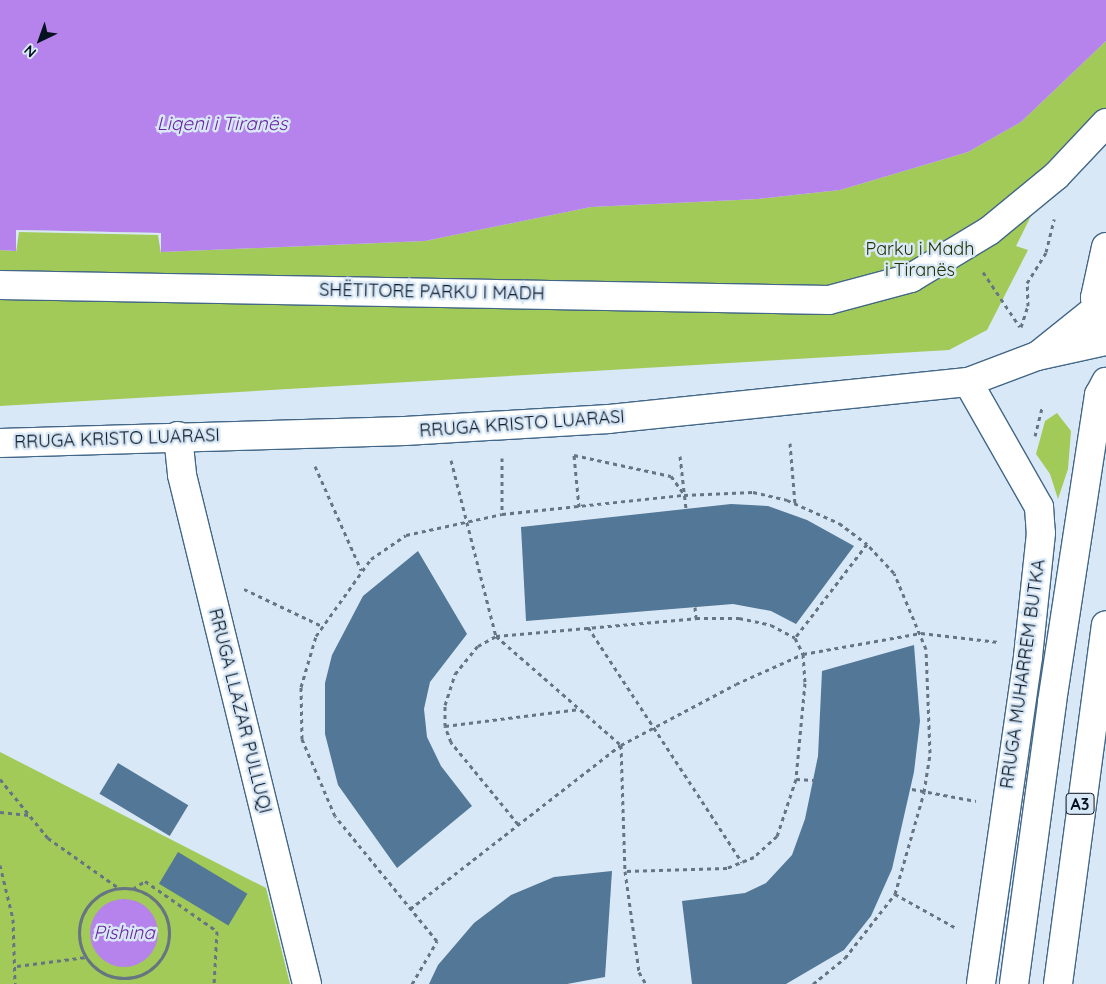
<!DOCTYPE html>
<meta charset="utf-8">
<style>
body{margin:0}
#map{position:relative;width:1106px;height:984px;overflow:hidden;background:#d9e8f7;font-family:Quicksand,sans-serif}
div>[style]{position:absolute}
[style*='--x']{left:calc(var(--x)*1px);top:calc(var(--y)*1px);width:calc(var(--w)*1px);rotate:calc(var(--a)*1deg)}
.green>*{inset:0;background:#a2ca59}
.water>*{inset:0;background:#b682eb}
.round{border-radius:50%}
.pier>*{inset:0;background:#d9e8f7}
.building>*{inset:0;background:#527797;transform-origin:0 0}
.path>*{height:3px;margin-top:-1.5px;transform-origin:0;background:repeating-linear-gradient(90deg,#677583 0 4px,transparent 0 8px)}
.path>.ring{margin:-1.5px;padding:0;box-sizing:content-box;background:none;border:3px solid #677583;border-radius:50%}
.roads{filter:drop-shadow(1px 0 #436787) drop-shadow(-1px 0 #436787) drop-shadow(0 1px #436787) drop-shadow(0 -1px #436787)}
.minor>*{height:28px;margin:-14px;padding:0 14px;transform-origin:14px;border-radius:14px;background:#fff}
.major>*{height:28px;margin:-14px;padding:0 14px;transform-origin:14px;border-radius:14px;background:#fff}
.highway>*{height:28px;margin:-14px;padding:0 14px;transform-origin:14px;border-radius:14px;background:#fff}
span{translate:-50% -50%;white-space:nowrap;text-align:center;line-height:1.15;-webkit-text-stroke:5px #d9e8f7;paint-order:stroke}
.shield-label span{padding:1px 4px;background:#d9e8f7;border:1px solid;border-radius:4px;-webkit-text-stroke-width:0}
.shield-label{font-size:16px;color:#05121f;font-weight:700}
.park-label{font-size:18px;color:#223100}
.street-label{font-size:18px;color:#05121f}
.water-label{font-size:19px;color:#6b25a0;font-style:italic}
.north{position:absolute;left:15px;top:15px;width:50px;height:50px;-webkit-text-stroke:4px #d9e8f7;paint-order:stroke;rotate:222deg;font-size:14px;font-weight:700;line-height:20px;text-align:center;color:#05121f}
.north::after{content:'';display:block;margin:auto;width:18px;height:22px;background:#05121f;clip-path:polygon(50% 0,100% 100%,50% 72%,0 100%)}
</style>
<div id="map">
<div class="green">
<i style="clip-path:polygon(1106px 41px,1106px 111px,1055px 168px,1016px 246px,1028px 250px,987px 330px,949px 350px,0 406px,0 250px,16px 251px,16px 230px,161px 233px,161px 252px,425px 241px,591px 207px,758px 199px,840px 190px,968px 152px,1021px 122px)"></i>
<i style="clip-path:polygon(1057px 413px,1071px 431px,1068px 469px,1058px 499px,1050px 474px,1036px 454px,1045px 421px)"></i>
<i style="clip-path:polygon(0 752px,266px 888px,290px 984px,0 984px)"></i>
</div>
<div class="water">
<i style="clip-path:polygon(0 0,1106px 0,1106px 41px,1021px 122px,968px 152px,840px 190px,758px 199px,591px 207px,425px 241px,161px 252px,161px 233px,17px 230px,16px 251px,0 250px)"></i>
<i class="round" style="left:90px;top:899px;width:68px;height:68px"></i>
</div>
<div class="pier">
<i style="clip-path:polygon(16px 230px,161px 233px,161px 254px,158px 235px,19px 232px,16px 253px)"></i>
</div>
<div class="building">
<i style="clip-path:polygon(731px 504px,768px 506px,807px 520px,854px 546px,796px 624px,771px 611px,733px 604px,526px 621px,521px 527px)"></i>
<i style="clip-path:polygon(418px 551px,467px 634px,430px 682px,424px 709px,427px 737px,441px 766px,472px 806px,397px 868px,338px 785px,325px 734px,325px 683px,332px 655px,363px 596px)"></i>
<i style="clip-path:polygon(914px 645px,920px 721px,914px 772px,892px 869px,871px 916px,844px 950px,786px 984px,692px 984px,682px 901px,745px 893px,766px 883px,792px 855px,805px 819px,818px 756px,822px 671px)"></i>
<i style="left:118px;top:763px;width:82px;height:36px;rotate:31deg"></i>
<i style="left:178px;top:852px;width:81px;height:37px;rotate:31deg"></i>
<i style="clip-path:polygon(612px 871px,605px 977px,567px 984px,429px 984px,438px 965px,474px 923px,511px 895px,554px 877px)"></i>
</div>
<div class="path">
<i style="--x:983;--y:272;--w:66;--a:56.1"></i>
<i style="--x:1021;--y:327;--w:22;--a:-72"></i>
<i style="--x:1028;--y:306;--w:23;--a:-92"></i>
<i style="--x:1027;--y:283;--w:36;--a:-58"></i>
<i style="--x:1046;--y:252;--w:34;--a:-76"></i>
<i style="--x:1035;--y:436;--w:30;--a:-76"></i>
<i style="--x:790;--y:443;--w:61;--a:85.3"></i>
<i style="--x:680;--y:456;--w:53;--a:83.5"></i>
<i style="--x:502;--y:458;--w:56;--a:90"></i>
<i style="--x:451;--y:460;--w:182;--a:75.7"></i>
<i style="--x:496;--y:636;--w:166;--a:41.1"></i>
<i style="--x:621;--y:745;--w:126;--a:88.2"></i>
<i style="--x:625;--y:871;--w:102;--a:82.1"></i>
<i style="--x:639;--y:972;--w:14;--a:60"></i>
<i style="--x:315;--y:466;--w:114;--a:66.1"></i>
<i style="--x:579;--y:507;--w:52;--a:-95.5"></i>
<i style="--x:574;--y:455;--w:99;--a:12.2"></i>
<i style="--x:671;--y:476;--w:22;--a:54"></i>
<i style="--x:244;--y:589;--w:86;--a:25.4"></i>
<i style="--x:695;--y:607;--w:11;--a:85"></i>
<i style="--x:588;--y:627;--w:281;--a:56.8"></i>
<i style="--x:445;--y:726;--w:136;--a:-7.2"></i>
<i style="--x:0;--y:779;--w:76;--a:50.9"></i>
<i style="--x:48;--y:838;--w:87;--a:35.2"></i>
<i style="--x:796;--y:779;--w:18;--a:3"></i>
<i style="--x:912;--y:789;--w:65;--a:10.6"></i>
<i style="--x:0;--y:812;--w:29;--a:6"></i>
<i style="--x:518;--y:824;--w:106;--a:-129.3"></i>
<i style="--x:451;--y:742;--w:17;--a:-111"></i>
<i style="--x:445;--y:726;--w:21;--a:-90"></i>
<i style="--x:445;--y:705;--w:33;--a:-72"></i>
<i style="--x:455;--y:674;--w:36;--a:-51"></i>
<i style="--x:478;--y:646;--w:21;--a:-29"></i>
<i style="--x:496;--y:636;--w:201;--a:-5.1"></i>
<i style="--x:696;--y:618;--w:43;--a:0"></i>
<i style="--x:739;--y:618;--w:33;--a:12"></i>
<i style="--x:771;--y:625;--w:27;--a:28"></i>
<i style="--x:795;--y:638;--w:18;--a:63"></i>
<i style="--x:803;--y:654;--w:29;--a:86"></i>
<i style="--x:805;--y:683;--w:96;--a:95.4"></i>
<i style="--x:796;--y:779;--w:60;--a:108.4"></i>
<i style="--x:777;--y:836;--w:31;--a:138"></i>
<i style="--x:754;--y:857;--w:29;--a:158"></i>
<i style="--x:727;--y:868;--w:102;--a:178.3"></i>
<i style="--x:0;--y:865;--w:56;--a:76.5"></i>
<i style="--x:13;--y:919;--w:65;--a:88.2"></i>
<i class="ring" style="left:79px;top:888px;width:87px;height:87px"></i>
<i style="--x:133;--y:889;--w:14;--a:-34"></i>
<i style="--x:145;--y:881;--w:88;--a:34.8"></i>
<i style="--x:217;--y:931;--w:53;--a:93.2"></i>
<i style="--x:895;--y:894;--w:70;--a:29.1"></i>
<i style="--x:410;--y:909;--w:267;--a:-37.9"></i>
<i style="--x:621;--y:745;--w:130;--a:-27.9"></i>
<i style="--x:736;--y:684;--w:73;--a:-24.1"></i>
<i style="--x:803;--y:654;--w:120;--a:-10.1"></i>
<i style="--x:921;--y:633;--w:78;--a:6.7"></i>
<i style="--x:17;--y:966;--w:70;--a:-7.4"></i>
<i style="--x:412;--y:984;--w:50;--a:-59.8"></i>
<i style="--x:437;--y:941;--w:161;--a:-129.2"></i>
<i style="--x:335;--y:816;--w:84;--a:-113.2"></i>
<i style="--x:302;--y:739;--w:52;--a:-91.1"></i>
<i style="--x:301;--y:687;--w:53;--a:-73.6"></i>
<i style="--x:316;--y:636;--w:95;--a:-54.5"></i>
<i style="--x:371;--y:559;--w:42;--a:-34.4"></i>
<i style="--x:406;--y:535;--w:98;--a:-12.3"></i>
<i style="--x:502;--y:514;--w:183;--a:-6"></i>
<i style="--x:684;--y:495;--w:69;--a:-2.5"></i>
<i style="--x:753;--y:492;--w:35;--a:13"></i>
<i style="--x:787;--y:500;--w:57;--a:23.9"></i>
<i style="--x:839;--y:523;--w:35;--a:37"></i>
<i style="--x:867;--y:544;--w:118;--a:127.5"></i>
<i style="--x:813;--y:984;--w:41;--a:-39.1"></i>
<i style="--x:845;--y:958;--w:81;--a:-52"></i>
<i style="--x:895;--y:894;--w:106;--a:-74.1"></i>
<i style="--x:924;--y:792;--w:39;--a:-81"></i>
<i style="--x:930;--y:753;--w:104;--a:-92.2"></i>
<i style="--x:926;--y:649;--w:82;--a:-112.8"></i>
<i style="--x:894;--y:573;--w:40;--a:-133"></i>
</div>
<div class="roads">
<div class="minor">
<i style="--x:0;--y:285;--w:829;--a:1.04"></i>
<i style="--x:829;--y:300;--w:85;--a:-15"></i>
<i style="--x:911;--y:278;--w:91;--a:-31.1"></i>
<i style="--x:989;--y:231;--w:87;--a:-39.4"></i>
<i style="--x:1056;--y:176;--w:73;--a:-46.7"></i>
<i style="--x:178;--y:436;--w:39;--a:84"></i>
<i style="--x:182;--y:475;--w:524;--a:76.2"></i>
</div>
<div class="major">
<i style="--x:1106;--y:247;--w:52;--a:102.2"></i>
<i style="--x:1095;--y:298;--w:42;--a:75"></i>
<i style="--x:1040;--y:354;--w:72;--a:-38.8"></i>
<i style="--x:968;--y:382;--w:144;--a:60.4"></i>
<i style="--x:1039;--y:507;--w:26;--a:86"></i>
<i style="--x:1041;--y:533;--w:125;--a:96"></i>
<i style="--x:1028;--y:657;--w:330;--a:98.2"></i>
<i style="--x:0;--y:443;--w:405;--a:-1.7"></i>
<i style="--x:405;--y:431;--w:204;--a:-3.4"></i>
<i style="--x:609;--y:419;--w:361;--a:-5.9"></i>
<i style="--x:968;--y:382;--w:74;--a:-20.6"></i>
<i style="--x:1037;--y:356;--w:71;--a:-12.3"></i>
</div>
<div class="highway">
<i style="--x:1014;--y:984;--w:285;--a:-82.3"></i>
<i style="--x:1052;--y:702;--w:311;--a:-81.3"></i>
<i style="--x:1099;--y:395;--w:15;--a:-62"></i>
<i style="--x:1058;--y:984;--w:362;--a:-82.4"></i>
</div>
</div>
<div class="shield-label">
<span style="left:1080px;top:804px">A3</span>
</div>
<div class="park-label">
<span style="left:920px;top:260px">Parku i Madh<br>i Tiranës</span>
</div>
<div class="street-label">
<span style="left:432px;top:292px;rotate:1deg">SHËTITORE PARKU I MADH</span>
<span style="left:522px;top:424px;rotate:-4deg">RRUGA KRISTO LUARASI</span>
<span style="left:117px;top:439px;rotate:-2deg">RRUGA KRISTO LUARASI</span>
<span style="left:1023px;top:674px;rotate:-82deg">RRUGA MUHARREM BUTKA</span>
<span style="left:240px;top:711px;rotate:76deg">RRUGA LLAZAR PULLUQI</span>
</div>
<div class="water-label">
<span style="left:222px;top:124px">Liqeni i Tiranës</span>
<span style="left:124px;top:933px">Pishina</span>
</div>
<div class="north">N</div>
</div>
